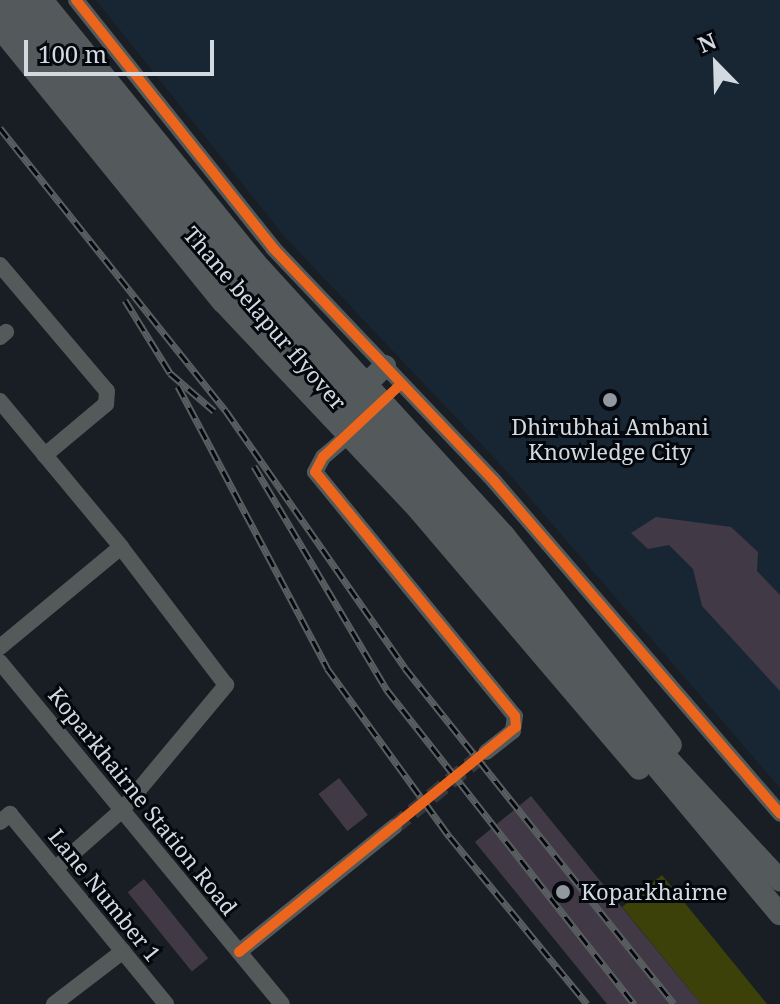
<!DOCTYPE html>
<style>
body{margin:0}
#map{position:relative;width:780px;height:1004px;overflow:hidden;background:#181e24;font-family:"Noto Serif",serif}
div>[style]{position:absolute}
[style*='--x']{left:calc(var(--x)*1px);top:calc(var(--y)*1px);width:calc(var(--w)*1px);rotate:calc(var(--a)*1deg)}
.built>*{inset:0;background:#182634}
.green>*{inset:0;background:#3b4109}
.building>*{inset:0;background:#423947;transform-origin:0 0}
.minor-tunnel>*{height:16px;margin-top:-8px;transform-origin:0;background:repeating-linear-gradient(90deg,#343a40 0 16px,transparent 0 24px)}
.minor>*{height:16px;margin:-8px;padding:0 8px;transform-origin:8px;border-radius:8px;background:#54595a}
.major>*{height:22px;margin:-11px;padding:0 11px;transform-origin:11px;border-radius:11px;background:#545a5b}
.rail>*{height:7px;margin-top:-3.5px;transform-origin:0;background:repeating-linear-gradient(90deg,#04070c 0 12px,#595e60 0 24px);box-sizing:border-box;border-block:2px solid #595e60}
.cycleway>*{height:10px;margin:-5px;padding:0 5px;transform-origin:5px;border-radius:5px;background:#eb651d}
.dots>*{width:22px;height:22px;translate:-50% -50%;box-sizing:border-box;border:4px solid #04070c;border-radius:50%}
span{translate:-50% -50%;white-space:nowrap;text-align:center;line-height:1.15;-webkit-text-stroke:6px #04070c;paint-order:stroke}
.street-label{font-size:22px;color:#d2d9e1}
.poi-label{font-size:22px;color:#d2d9e1}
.left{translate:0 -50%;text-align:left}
.north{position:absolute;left:676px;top:24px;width:80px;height:80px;-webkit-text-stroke:6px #04070c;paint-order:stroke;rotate:337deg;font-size:22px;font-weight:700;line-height:32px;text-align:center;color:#d2d9e1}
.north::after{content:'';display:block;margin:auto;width:28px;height:36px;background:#d2d9e1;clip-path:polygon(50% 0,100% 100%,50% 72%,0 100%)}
.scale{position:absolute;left:24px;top:40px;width:190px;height:36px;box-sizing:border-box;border:4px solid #d2d9e1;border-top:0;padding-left:10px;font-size:24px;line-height:28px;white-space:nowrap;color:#d2d9e1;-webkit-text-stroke:6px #04070c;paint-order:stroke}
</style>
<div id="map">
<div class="built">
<i style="clip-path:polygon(96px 0,780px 0,780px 788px,504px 468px,284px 236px)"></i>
</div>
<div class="green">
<i style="clip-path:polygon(662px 875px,767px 1004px,701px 1004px,622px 907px)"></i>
</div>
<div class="building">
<i style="clip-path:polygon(656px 517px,731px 527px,758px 552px,757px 571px,780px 595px,780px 691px,702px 606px,693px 569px,669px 545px,648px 549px,631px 533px)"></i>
<i style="left:339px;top:778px;width:47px;height:26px;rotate:52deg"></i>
<i style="clip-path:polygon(531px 796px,597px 877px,701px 1004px,607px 1004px,475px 842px)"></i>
<i style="left:144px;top:879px;width:102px;height:21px;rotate:51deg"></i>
</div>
<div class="minor-tunnel">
<i style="--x:394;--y:827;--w:119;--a:-39.2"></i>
</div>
<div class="minor">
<i style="--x:76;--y:0;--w:317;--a:51.5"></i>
<i style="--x:273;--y:248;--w:321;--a:46.5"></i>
<i style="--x:494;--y:481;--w:439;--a:49.3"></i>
<i style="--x:0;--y:265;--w:165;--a:49.7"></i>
<i style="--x:107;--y:391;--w:13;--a:94"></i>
<i style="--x:106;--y:404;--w:80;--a:140.1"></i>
<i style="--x:0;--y:337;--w:8;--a:-40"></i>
<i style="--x:0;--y:401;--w:190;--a:50.3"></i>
<i style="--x:121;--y:547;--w:157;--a:140.4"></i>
<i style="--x:356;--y:429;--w:43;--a:139.7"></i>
<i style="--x:323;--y:457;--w:17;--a:118"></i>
<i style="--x:315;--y:472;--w:315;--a:50.7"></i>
<i style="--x:515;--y:716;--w:15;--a:98"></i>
<i style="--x:513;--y:731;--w:34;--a:142"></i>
<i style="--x:0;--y:662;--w:443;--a:50.5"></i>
<i style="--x:0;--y:822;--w:13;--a:-39"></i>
<i style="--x:10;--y:814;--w:246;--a:50.6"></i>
<i style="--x:55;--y:869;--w:89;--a:-41.4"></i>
<i style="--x:122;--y:810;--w:163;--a:-50.2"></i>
<i style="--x:226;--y:685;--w:173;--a:-127.3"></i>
<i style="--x:239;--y:952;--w:199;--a:-38.9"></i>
<i style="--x:54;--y:1004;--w:87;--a:-37.5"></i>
</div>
<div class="major">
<i style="--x:21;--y:0;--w:360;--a:51"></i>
<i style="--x:248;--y:280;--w:283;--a:47"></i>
<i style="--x:441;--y:487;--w:315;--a:50.5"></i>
<i style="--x:641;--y:730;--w:205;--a:47.2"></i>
<i style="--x:42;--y:0;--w:347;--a:50.9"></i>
<i style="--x:261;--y:269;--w:360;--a:47.6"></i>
<i style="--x:504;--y:535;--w:268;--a:51.5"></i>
<i style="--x:0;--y:1;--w:373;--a:50.8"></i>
<i style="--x:236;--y:290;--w:356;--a:47.4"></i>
<i style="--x:477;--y:552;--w:472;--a:50.1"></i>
<i style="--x:0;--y:28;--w:353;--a:50.9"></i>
<i style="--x:223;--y:302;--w:284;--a:46.7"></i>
<i style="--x:418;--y:509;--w:341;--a:49.6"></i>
<i style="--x:357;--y:393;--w:39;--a:-44"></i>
</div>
<div class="rail">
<i style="--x:0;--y:128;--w:362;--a:51.4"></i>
<i style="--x:226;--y:411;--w:313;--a:55.1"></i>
<i style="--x:405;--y:668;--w:430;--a:51.3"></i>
<i style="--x:125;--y:300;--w:86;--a:58.3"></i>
<i style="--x:170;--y:373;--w:58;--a:40.8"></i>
<i style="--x:178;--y:386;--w:319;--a:62.1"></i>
<i style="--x:327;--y:668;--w:209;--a:54"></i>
<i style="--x:450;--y:837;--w:216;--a:50.6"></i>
<i style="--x:254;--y:466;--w:261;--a:59.3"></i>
<i style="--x:387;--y:690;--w:400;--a:51.8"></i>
</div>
<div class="cycleway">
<i style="--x:76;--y:0;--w:317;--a:51.5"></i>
<i style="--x:273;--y:248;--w:321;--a:46.5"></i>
<i style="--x:494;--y:481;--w:439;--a:49.3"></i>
<i style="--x:239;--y:952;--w:357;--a:-39.1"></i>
<i style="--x:516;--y:727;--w:11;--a:-95"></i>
<i style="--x:515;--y:716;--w:315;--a:-129.3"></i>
<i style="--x:315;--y:472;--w:17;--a:-62"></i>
<i style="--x:323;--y:457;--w:107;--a:-43.1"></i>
</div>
<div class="dots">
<i style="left:610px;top:400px;background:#91989f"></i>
<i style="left:563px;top:892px;background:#91989f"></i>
</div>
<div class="street-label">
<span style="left:265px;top:318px;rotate:49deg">Thane belapur flyover</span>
<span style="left:143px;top:801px;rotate:51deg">Koparkhairne Station Road</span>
<span style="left:105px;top:895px;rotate:51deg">Lane Number 1</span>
</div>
<div class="poi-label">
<span style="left:610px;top:439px">Dhirubhai Ambani<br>Knowledge City</span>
<span class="left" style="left:581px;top:892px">Koparkhairne</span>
</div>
<div class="north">N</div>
<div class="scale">100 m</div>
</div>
